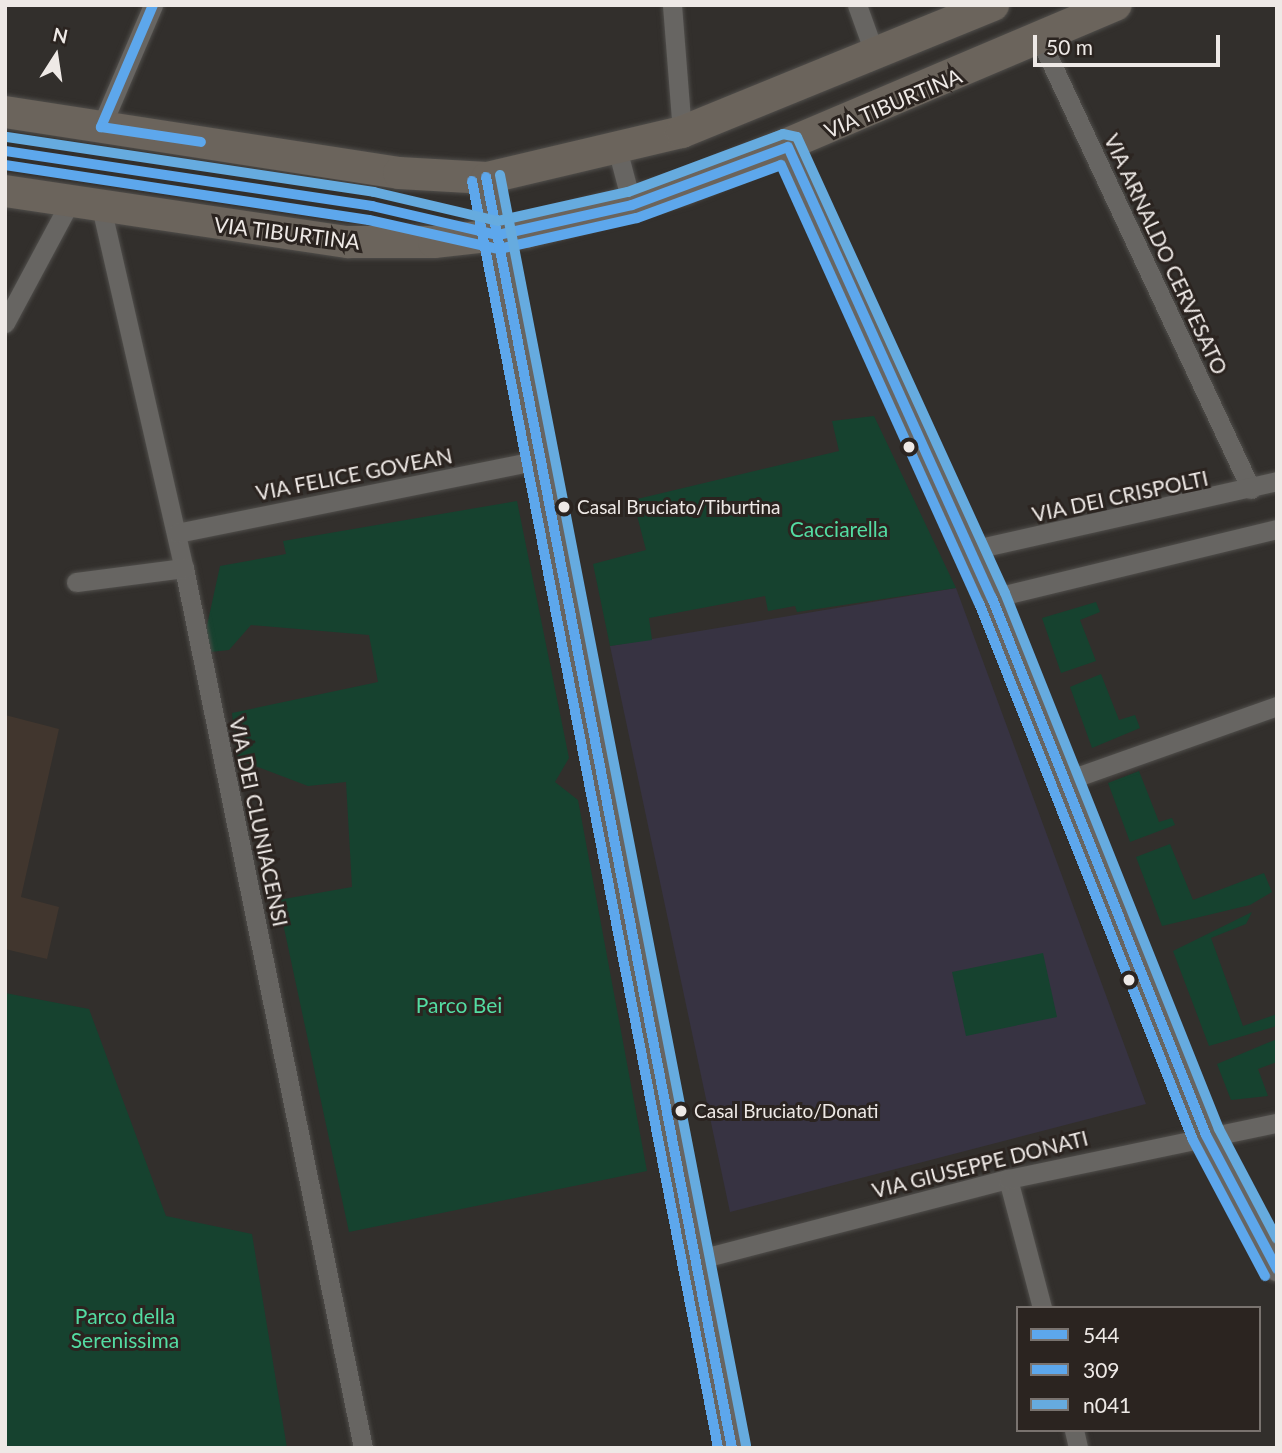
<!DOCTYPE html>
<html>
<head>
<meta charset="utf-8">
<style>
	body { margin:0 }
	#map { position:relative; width:1282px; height:1453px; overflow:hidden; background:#322f2c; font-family:Lato,sans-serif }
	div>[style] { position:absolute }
	.built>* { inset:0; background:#41362e }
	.education>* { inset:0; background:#373342 }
	.green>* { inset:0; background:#16422f }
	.roads { filter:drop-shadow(0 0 2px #504e4b) drop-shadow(0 0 2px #504e4b) }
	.minor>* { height:19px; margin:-9.5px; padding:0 9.5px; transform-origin:9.5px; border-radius:9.5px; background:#676562 }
	.tertiary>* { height:24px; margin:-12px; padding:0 12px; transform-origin:12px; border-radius:12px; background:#676562 }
	.primary>* { height:32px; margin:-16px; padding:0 16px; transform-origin:16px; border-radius:16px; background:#6b645c }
	.bus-1>* { height:10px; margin:-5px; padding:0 5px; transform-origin:5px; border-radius:5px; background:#5da7ec }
	.bus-2>* { height:10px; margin:-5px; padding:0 5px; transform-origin:5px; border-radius:5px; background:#5da7ec }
	.bus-3>* { height:10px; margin:-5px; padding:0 5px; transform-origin:5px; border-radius:5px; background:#66abdf }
	.dots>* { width:19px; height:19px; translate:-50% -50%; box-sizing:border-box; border:4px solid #2b2420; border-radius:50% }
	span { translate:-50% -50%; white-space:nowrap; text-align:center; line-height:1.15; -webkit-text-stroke:6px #2b2420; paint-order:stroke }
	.bus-label { font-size:19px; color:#eee9e6 }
	.left { translate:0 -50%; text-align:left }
	.street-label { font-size:21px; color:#eee9e6 }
	.park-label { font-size:21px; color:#53dca2 }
	.frame { position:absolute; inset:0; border:7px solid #eee9e6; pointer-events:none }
	.legend { position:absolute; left:1016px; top:1306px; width:245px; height:126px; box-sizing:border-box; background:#2b2420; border:2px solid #79736f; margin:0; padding:9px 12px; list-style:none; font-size:21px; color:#eee9e6 }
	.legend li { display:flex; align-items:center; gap:14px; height:35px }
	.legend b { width:35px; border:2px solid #79736f }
	.north { position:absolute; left:21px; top:21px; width:70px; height:70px; -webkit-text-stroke:5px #2b2420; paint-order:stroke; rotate:12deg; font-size:19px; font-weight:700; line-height:28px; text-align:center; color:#eee9e6 }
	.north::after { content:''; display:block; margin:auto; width:24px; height:32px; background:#eee9e6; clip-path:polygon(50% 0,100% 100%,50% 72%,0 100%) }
	.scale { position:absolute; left:1033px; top:35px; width:187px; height:32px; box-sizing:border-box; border:4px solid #eee9e6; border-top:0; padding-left:9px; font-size:21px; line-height:24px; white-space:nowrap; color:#eee9e6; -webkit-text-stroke:5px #2b2420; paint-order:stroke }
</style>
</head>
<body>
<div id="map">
	<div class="built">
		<div style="clip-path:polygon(5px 715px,59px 729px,21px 897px,59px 907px,47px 959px,5px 949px)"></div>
	</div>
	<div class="education">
		<div style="clip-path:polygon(956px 588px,1146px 1104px,730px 1212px,610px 646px)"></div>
	</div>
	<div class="green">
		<div style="clip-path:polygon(874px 416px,956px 588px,797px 612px,795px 606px,768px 611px,765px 596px,649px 618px,652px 640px,610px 646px,593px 564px,646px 550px,633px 500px,839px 451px,832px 421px)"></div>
		<div style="clip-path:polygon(517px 501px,569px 758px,555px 782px,578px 800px,647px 1171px,349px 1232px,278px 900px,352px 887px,346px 782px,308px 786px,237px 759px,232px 713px,378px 682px,369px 635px,251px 625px,229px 650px,210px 652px,206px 630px,220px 566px,286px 554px,283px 541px)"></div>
		<div style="clip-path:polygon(1096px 602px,1100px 612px,1080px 620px,1096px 661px,1061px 673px,1042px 618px)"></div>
		<div style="clip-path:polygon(1101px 674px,1119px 720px,1135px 715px,1140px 728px,1092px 748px,1070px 687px)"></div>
		<div style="clip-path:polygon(1139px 771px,1159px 822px,1172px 818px,1175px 825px,1130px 842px,1108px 783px)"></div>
		<div style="clip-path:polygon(1170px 844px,1193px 900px,1264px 873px,1272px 892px,1250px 905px,1162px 926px,1136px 857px)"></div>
		<div style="clip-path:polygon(1252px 912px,1246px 924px,1211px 938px,1243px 1026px,1277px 1014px,1277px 1026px,1209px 1046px,1173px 951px)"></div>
		<div style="clip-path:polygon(1043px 953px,1057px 1017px,966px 1036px,952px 972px)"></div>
		<div style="clip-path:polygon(5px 993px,89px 1009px,166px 1216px,252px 1234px,287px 1448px,5px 1448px)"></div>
		<div style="clip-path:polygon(1277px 1039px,1277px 1062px,1258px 1069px,1268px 1096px,1231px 1100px,1217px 1064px)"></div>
	</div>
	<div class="roads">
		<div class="minor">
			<div style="left:672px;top:5px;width:127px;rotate:85.5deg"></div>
			<div style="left:857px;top:5px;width:53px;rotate:70.2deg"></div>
			<div style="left:1040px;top:39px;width:497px;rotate:64.9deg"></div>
			<div style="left:101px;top:127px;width:133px;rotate:-66.9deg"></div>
			<div style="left:618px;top:152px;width:55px;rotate:75.2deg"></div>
			<div style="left:101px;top:207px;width:370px;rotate:77.1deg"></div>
			<div style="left:184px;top:568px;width:898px;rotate:78.5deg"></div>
			<div style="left:5px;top:323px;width:137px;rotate:-61.8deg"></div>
			<div style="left:177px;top:533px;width:370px;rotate:-11.4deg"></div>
			<div style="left:971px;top:550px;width:314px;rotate:-12.7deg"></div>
			<div style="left:76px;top:582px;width:109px;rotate:-7.4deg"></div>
			<div style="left:992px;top:598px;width:293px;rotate:-13.6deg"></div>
			<div style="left:1065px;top:781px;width:225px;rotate:-19.5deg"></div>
			<div style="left:1008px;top:1179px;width:133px;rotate:75.2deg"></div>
			<div style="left:696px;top:1260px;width:322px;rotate:-14.6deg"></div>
			<div style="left:1008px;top:1179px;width:275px;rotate:-11.8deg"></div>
			<div style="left:1074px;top:1430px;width:18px;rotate:77deg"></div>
		</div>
		<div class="tertiary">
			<div style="left:788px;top:147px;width:495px;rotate:65.7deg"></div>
			<div style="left:992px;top:598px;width:578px;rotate:68.27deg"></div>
			<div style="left:1206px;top:1135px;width:152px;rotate:62.1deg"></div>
			<div style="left:487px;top:178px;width:1293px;rotate:79.08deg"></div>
		</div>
		<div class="primary">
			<div style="left:5px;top:112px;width:399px;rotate:8.8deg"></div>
			<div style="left:399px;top:173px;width:88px;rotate:3.3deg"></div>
			<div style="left:487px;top:178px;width:200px;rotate:-13.3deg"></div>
			<div style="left:682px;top:132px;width:336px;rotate:-22.2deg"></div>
			<div style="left:5px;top:191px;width:347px;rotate:8.5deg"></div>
			<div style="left:348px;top:242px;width:86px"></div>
			<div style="left:434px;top:242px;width:92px;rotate:-6.3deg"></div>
			<div style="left:525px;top:232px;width:165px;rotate:-15.5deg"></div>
			<div style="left:684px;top:188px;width:469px;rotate:-23deg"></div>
		</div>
	</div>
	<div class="bus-1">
		<div style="left:153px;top:5px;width:133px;rotate:113.1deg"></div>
		<div style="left:101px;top:127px;width:101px;rotate:8.5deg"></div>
		<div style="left:5px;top:151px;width:371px;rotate:8.5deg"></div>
		<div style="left:372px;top:206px;width:129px;rotate:13deg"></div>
		<div style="left:498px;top:235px;width:137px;rotate:-12.6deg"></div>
		<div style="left:632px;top:205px;width:166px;rotate:-20.4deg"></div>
		<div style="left:788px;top:147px;width:495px;rotate:65.7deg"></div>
		<div style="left:992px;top:598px;width:578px;rotate:68.27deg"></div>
		<div style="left:1206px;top:1135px;width:152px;rotate:62.1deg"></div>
		<div style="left:486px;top:177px;width:1295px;rotate:79.05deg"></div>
	</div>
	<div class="bus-2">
		<div style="left:5px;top:165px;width:368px;rotate:8.6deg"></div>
		<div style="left:369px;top:220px;width:133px;rotate:12.6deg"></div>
		<div style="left:499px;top:249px;width:141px;rotate:-12.7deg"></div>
		<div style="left:637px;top:218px;width:153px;rotate:-20.2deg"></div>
		<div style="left:781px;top:165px;width:481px;rotate:65.7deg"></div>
		<div style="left:979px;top:603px;width:578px;rotate:68.27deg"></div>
		<div style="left:1193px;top:1140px;width:154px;rotate:62.1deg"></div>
		<div style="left:472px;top:181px;width:1291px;rotate:79.01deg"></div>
	</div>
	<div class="bus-3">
		<div style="left:7px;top:137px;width:371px;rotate:8.5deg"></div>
		<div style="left:374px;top:192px;width:127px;rotate:13.2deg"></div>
		<div style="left:498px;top:221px;width:133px;rotate:-12.6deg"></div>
		<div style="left:628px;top:192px;width:165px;rotate:-20.5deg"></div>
		<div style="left:783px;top:134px;width:14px;rotate:12deg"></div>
		<div style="left:797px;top:137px;width:501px;rotate:65.48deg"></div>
		<div style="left:1005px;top:593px;width:577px;rotate:68.24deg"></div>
		<div style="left:1219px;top:1129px;width:124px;rotate:62.2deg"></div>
		<div style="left:500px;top:175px;width:1294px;rotate:79.04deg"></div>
	</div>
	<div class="dots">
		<div style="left:909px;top:447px;background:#eee9e6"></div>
		<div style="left:564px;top:507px;background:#eee9e6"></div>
		<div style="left:1129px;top:980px;background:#eee9e6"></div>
		<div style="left:681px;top:1111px;background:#eee9e6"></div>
	</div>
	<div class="bus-label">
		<span class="left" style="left:577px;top:507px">Casal Bruciato/Tiburtina</span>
		<span class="left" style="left:694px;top:1111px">Casal Bruciato/Donati</span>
	</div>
	<div class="street-label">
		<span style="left:893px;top:103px;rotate:-23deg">VIA TIBURTINA</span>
		<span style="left:287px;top:233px;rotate:7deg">VIA TIBURTINA</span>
		<span style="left:1166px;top:254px;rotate:65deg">VIA ARNALDO CERVESATO</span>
		<span style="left:354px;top:474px;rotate:-11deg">VIA FELICE GOVEAN</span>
		<span style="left:1120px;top:496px;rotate:-12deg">VIA DEI CRISPOLTI</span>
		<span style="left:259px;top:822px;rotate:78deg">VIA DEI CLUNIACENSI</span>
		<span style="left:980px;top:1164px;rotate:-14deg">VIA GIUSEPPE DONATI</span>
	</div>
	<div class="park-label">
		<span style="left:839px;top:529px">Cacciarella</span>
		<span style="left:459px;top:1005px">Parco Bei</span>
		<span style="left:125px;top:1328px">Parco della<br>Serenissima</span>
	</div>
	<div class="frame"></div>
	<ul class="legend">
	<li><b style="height:9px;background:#5da7ec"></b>544</li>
	<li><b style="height:9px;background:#5da7ec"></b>309</li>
	<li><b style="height:9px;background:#66abdf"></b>n041</li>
	</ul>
	<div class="north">N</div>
	<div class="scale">50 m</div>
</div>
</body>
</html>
